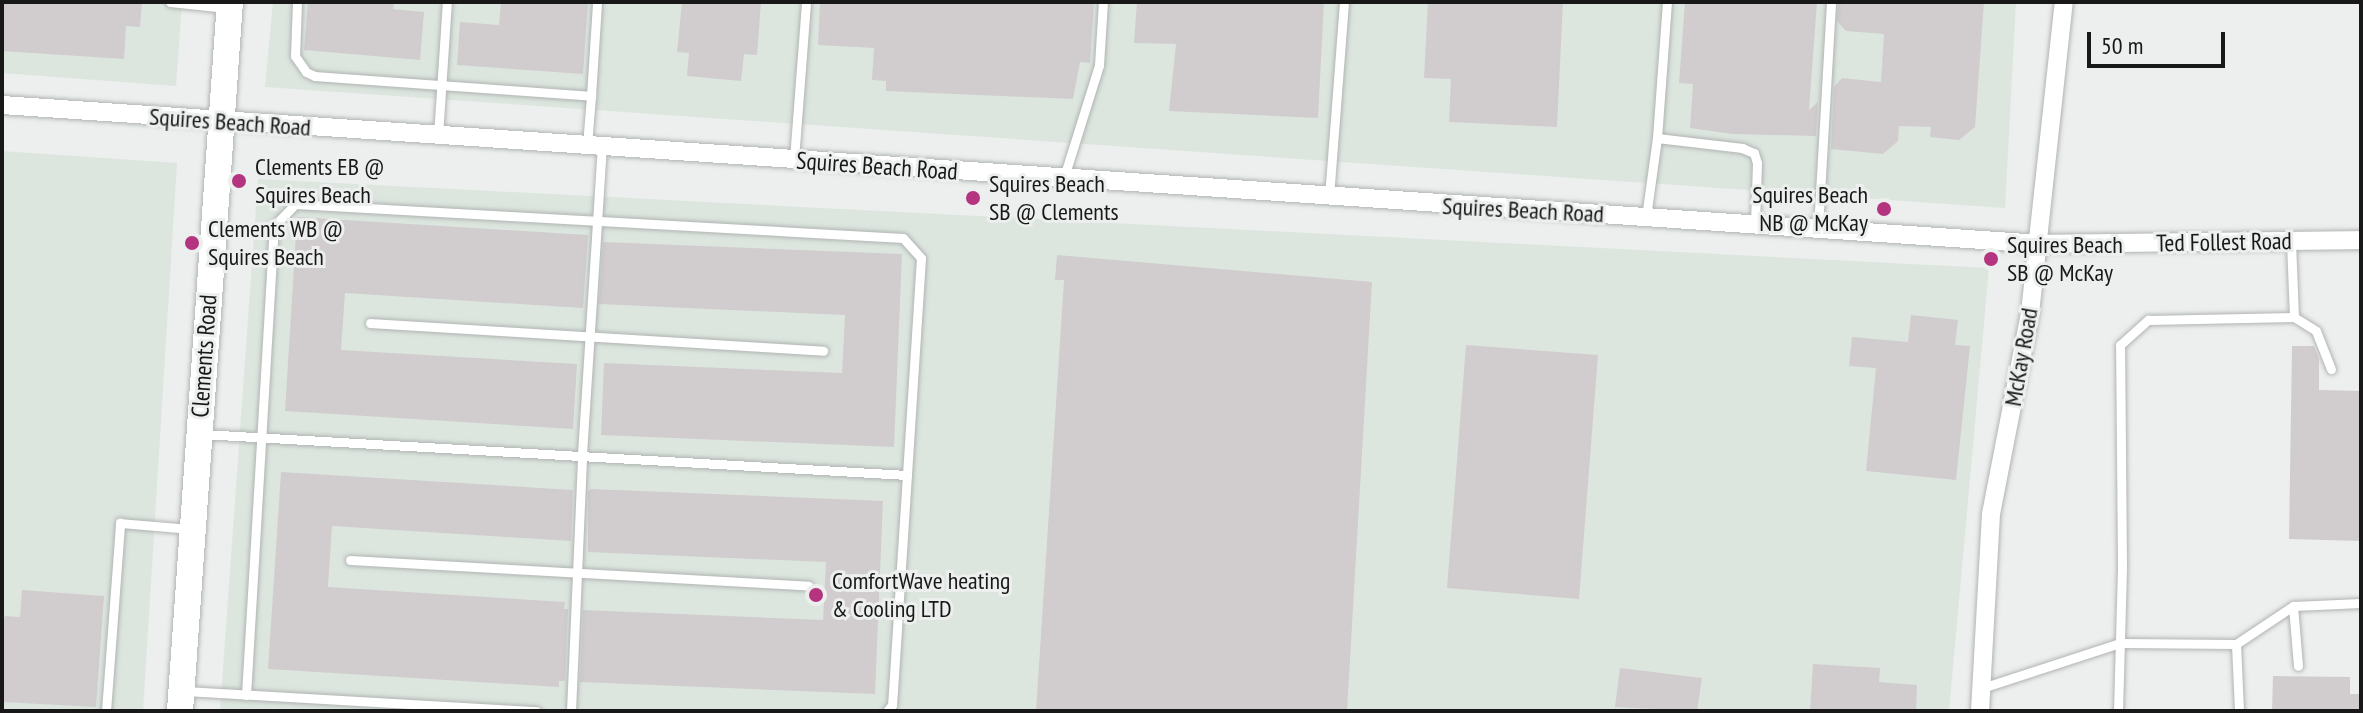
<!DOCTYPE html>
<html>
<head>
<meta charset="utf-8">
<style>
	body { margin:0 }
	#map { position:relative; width:2363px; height:713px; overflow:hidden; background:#ecefed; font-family:"PT Sans Narrow",sans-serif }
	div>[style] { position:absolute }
	.built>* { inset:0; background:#dce6df }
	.building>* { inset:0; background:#d1cdcf }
	.roads { filter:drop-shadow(0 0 2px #b1b4b2) drop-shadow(0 0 2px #b1b4b2) }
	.lane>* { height:9px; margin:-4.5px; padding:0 4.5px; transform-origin:4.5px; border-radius:4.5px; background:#fff }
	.street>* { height:18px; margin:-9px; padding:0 9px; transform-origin:9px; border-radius:9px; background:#fff }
	.secondary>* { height:26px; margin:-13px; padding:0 13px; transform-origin:13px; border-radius:13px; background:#fff }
	.dots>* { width:22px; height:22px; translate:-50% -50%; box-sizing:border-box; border:4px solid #ecefed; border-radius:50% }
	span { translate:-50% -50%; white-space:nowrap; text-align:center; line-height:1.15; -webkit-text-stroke:6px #ecefed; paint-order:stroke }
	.street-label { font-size:24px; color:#171817 }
	.poi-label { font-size:24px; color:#171817 }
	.left { translate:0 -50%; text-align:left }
	.right { translate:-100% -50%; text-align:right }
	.frame { position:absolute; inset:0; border:4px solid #171817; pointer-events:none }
	.scale { position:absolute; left:2087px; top:32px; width:138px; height:36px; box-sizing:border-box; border:4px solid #171817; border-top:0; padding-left:10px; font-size:24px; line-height:28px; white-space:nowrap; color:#171817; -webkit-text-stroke:6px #ecefed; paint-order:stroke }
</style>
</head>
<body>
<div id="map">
	<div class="built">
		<div style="clip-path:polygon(2px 2px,182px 2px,176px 86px,2px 73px)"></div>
		<div style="clip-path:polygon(273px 2px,2016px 2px,2005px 208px,265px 87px)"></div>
		<div style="clip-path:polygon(2px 151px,177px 163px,143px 711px,2px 711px)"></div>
		<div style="clip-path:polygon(258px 179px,1989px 268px,1949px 711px,220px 711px)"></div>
	</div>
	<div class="building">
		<div style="clip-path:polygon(2px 2px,142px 2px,140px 27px,126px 26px,124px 59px,2px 51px)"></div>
		<div style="clip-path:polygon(308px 2px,394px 2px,393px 9px,424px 12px,420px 60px,304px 50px)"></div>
		<div style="clip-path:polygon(501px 2px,588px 2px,583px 74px,457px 65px,460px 22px,499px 25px)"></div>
		<div style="clip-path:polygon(682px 2px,761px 2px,757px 55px,744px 54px,741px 81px,687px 76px,689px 53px,677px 52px)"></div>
		<div style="clip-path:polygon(820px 2px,1094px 2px,1090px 63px,1080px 62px,1073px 99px,886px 91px,886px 81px,872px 80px,874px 48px,818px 45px)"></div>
		<div style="clip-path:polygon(1137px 2px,1324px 2px,1318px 118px,1169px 111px,1176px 44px,1134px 43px)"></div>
		<div style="clip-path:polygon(1428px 2px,1563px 2px,1557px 127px,1449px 122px,1451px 79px,1424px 78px)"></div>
		<div style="clip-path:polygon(1685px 2px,1817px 2px,1809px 110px,1818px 102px,1816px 136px,1732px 134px,1690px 128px,1693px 84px,1679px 83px)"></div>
		<div style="clip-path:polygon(1838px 2px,1984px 2px,1975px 127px,1959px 140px,1930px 137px,1931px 127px,1899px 126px,1898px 141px,1883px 154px,1831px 149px,1834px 87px,1842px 78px,1881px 82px,1884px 34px,1846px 31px,1837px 21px)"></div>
		<div style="clip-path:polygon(297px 217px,588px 235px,583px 308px,345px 293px,341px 350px,577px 364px,573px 429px,285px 411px)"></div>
		<div style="clip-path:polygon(603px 242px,902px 254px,894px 447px,601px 435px,604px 363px,842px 373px,845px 315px,599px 304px)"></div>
		<div style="clip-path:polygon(1057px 255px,1372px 282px,1347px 711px,1036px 711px,1064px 280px,1055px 280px)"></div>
		<div style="clip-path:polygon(1911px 315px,1958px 320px,1955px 345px,1970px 346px,1956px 480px,1866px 471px,1876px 368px,1849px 366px,1852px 337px,1908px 342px)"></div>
		<div style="clip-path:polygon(1466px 345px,1598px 355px,1579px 599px,1447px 588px)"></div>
		<div style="clip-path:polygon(2292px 346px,2314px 346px,2319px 359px,2319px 390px,2361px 391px,2361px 541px,2289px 539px)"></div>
		<div style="clip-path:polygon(281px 472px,573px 490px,571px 541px,332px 526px,328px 587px,565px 602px,564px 609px,568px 609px,565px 681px,559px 681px,559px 687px,268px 669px)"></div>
		<div style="clip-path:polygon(591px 489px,883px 501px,875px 694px,580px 682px,583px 610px,823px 620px,826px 562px,588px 552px,588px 491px)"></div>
		<div style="clip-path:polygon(22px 590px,104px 596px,96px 707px,2px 702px,2px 625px,5px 616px,20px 617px)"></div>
		<div style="clip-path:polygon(1813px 664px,1880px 668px,1879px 682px,1917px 685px,1916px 711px,1810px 711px)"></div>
		<div style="clip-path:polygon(1620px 668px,1702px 678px,1697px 711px,1615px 707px)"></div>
		<div style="clip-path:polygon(2273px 676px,2350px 677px,2350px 694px,2361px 694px,2361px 711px,2272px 711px)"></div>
	</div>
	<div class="roads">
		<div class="lane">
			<div style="left:170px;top:2px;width:57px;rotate:6deg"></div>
			<div style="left:297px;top:2px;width:54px;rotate:92.1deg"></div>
			<div style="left:295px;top:56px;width:19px;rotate:55deg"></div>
			<div style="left:306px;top:72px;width:10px;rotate:24deg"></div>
			<div style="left:315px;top:76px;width:277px;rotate:4.1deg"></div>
			<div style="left:591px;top:96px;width:94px;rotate:-86.3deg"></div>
			<div style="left:438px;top:136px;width:134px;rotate:-86.2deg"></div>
			<div style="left:1657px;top:138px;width:86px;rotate:6.7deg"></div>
			<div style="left:1742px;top:148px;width:13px;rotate:23deg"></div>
			<div style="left:1754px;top:153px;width:10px;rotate:73deg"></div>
			<div style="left:1757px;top:163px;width:61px;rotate:91.9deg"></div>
			<div style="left:587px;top:145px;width:49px;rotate:-85.3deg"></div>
			<div style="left:794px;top:159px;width:157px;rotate:-85.6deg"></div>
			<div style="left:1064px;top:177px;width:117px;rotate:-72.6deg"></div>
			<div style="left:1099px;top:65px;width:63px;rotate:-86.4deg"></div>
			<div style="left:1329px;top:197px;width:196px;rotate:-85.6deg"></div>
			<div style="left:1646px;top:217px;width:80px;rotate:-82.1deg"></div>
			<div style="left:1657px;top:138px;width:136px;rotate:-85.8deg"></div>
			<div style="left:1818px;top:228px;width:226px;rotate:-86.7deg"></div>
			<div style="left:2294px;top:317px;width:26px;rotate:32deg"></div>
			<div style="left:2316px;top:331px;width:41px;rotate:68.5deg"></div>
			<div style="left:370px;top:323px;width:454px;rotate:3.5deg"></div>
			<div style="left:202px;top:434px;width:706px;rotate:3.33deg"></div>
			<div style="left:350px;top:560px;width:459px;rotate:3.2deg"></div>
			<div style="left:2293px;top:606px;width:60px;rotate:85.2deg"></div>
			<div style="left:2236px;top:644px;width:69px;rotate:-33.7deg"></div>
			<div style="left:2293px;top:606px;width:68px;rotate:-2.5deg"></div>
			<div style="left:1982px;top:688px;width:145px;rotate:-18.1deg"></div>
			<div style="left:2120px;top:643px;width:116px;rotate:0.5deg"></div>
			<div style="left:2236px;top:644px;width:67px;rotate:87.4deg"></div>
			<div style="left:185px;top:691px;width:352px;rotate:3.3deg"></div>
			<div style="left:246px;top:695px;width:470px;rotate:-86.6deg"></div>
			<div style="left:274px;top:226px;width:30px;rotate:-46deg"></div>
			<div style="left:295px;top:204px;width:609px;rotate:3.2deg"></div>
			<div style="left:903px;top:238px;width:27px;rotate:48deg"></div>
			<div style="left:921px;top:258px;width:448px;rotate:93.7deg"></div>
			<div style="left:892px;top:705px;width:8px;rotate:130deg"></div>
			<div style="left:106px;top:711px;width:189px;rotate:-85.7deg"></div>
			<div style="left:120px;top:523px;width:72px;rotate:4.8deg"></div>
			<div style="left:571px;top:711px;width:257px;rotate:-87.5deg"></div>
			<div style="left:582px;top:454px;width:307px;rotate:-86.3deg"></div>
			<div style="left:2118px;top:711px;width:146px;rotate:-88.4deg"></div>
			<div style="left:2122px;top:565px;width:220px;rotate:-90.5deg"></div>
			<div style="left:2120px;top:345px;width:38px;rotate:-42deg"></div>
			<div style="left:2148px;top:320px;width:146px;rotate:-1.2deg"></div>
			<div style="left:2294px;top:317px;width:76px;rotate:-92.3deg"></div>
		</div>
		<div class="street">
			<div style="left:2px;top:105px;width:2042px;rotate:3.9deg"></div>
			<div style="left:2039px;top:244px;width:322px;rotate:-0.7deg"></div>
			<div style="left:1980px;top:711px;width:197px;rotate:-86.8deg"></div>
			<div style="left:1991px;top:514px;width:205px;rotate:-79deg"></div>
			<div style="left:2030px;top:313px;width:313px;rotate:-83.8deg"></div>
		</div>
		<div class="secondary">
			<div style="left:180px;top:711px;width:711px;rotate:-85.97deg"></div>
		</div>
	</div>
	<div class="dots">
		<div style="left:239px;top:181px;background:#b4347f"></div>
		<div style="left:973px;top:198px;background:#b4347f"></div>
		<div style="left:1884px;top:209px;background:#b4347f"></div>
		<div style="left:192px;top:243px;background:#b4347f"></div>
		<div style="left:1991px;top:259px;background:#b4347f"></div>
		<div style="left:816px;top:595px;background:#b4347f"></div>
	</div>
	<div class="street-label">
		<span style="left:230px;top:122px;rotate:4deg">Squires Beach Road</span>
		<span style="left:877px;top:166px;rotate:4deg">Squires Beach Road</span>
		<span style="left:1523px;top:210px;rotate:3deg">Squires Beach Road</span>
		<span style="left:2224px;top:242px;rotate:-1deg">Ted Follest Road</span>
		<span style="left:204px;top:356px;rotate:-86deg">Clements Road</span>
		<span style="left:2021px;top:357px;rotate:-80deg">McKay Road</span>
	</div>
	<div class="poi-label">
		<span class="left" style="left:255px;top:181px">Clements EB @<br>Squires Beach</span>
		<span class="left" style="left:989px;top:198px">Squires Beach<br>SB @ Clements</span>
		<span class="right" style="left:1868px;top:209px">Squires Beach<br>NB @ McKay</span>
		<span class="left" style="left:208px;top:243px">Clements WB @<br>Squires Beach</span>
		<span class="left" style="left:2007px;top:259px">Squires Beach<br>SB @ McKay</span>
		<span class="left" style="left:832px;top:595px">ComfortWave heating<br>&amp; Cooling LTD</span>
	</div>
	<div class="frame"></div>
	<div class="scale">50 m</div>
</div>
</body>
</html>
